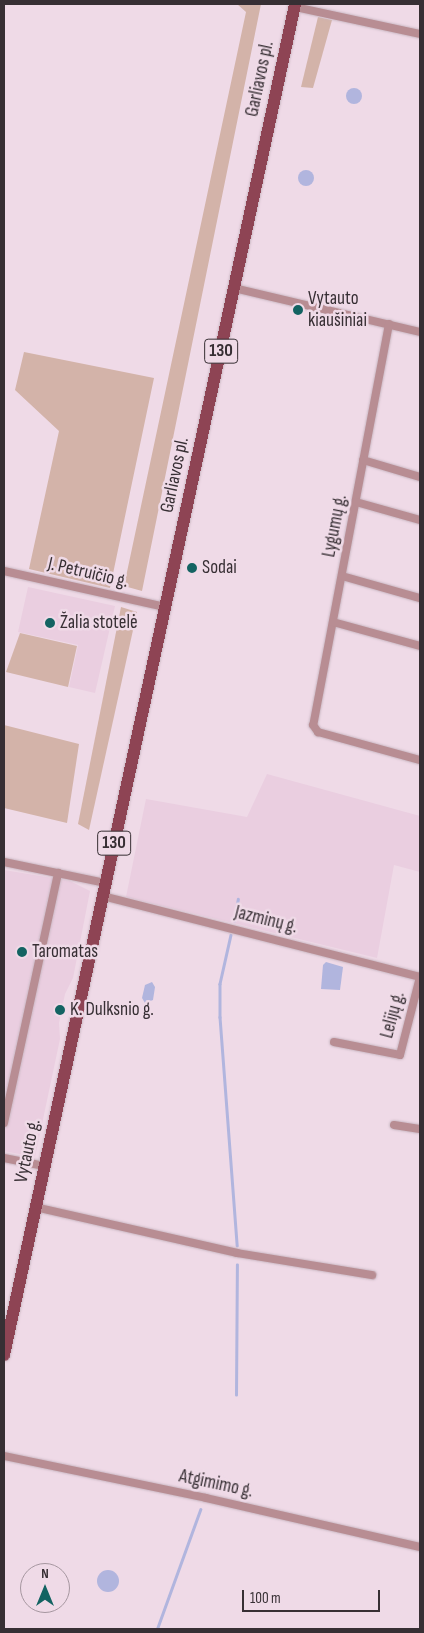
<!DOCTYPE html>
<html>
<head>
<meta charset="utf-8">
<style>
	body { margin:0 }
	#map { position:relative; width:424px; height:1633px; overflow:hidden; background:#efdae7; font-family:"Sofia Sans Condensed",sans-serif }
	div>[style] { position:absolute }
	.built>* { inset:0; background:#eacee0 }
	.green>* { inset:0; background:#d3b3a9 }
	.water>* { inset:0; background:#b1b5de }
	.round { border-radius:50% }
	.stream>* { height:2.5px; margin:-1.25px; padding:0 1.25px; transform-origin:1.25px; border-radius:1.25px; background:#b1b5de }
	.roads { filter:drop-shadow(0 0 1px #cab8c3) drop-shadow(0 0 1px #cab8c3) }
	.minor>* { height:8px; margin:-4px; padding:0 4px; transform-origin:4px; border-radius:4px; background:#b88d93 }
	.primary>* { height:12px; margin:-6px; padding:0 6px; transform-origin:6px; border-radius:6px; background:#8e4454 }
	.dots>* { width:14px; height:14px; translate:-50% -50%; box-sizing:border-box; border:2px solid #efdae7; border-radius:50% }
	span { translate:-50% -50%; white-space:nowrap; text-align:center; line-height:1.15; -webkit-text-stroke:5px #efdae7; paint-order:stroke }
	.shield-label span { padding:1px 4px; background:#efdae7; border:1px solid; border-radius:4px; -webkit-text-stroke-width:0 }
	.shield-label { font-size:18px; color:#372f34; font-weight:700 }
	.street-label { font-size:19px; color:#372f34 }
	.poi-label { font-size:19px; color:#372f34 }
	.left { translate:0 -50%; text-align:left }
	.frame { position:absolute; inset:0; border:5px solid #372f34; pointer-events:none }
	.north { position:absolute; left:20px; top:1563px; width:50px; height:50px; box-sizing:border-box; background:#efdae7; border:1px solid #a5969f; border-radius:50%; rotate:0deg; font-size:14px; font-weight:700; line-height:20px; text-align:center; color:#372f34 }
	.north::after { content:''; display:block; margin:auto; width:18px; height:22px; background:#136362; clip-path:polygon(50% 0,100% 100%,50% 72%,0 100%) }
	.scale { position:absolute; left:242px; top:1590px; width:138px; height:22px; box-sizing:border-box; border:2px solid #372f34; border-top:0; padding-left:6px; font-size:15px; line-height:18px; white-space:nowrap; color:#372f34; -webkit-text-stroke:4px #efdae7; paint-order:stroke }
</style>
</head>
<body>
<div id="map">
	<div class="built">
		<div style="clip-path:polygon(28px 587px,115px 606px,95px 693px,69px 687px,78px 645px,18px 632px)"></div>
		<div style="clip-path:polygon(267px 774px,420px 816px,420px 872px,394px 865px,377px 958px,126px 897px,146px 799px,247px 817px)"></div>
		<div style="clip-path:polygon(4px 870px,70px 881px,90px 891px,73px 978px,65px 994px,59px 1023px,60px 1039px,35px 1157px,4px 1151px)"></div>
	</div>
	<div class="green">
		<div style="clip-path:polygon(237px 4px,261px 4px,142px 591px,124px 586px,246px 12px)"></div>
		<div style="clip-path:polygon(318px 17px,332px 20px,313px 88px,301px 87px)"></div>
		<div style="clip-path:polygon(24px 352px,154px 378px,110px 588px,29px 569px,59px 431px,15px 390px)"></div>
		<div style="clip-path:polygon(121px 607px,137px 612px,89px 830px,78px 824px)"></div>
		<div style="clip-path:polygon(20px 633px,77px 646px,68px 687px,6px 672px)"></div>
		<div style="clip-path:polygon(4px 725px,79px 744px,67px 823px,4px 808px)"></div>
	</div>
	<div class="water">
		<div class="round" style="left:346px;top:88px;width:16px;height:16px"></div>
		<div class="round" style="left:298px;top:170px;width:16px;height:16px"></div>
		<div style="clip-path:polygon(326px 962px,343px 967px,340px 990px,321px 989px,323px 965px)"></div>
		<div style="clip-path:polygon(152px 982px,155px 987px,153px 1000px,145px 1003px,142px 998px,145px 985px)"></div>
		<div class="round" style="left:97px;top:1570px;width:22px;height:22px"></div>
	</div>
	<div class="stream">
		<div style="left:234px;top:921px;width:22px;rotate:-80deg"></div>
		<div style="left:231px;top:935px;width:50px;rotate:102.7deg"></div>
		<div style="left:220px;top:984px;width:33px;rotate:90deg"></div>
		<div style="left:220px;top:1017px;width:229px;rotate:85.7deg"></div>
		<div style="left:236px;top:1395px;width:130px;rotate:-89.6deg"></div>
		<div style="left:157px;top:1629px;width:127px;rotate:-70.1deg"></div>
	</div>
	<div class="roads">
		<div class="minor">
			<div style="left:295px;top:7px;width:128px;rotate:12.2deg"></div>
			<div style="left:234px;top:288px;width:191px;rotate:13.3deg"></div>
			<div style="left:389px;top:324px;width:408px;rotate:100.7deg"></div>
			<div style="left:313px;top:725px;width:9px;rotate:54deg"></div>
			<div style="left:318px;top:732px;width:106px;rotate:15.4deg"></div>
			<div style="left:363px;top:460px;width:59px;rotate:16.6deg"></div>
			<div style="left:356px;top:502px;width:66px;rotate:15.7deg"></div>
			<div style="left:4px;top:571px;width:165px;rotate:12.6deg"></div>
			<div style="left:342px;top:576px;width:81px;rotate:15.8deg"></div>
			<div style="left:333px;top:622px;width:90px;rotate:15.4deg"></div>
			<div style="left:4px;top:862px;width:103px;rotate:11.7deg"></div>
			<div style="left:103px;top:896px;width:327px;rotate:14.3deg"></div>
			<div style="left:334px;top:1042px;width:67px;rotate:11.1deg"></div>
			<div style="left:400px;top:1055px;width:81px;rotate:-75.6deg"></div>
			<div style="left:4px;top:1123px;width:256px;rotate:-77.8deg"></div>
			<div style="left:394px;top:1125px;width:26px;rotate:9deg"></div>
			<div style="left:4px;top:1158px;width:41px;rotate:11.3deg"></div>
			<div style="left:35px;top:1207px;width:207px;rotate:12.8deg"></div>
			<div style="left:237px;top:1253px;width:137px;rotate:9.3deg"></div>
			<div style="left:4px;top:1456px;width:206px;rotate:11.7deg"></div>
			<div style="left:206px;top:1498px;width:220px;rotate:12.9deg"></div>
		</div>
		<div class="primary">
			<div style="left:4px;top:1355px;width:1382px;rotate:-77.84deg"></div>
		</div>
	</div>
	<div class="dots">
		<div style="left:298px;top:310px;background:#136362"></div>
		<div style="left:192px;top:568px;background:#136362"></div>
		<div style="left:50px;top:623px;background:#136362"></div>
		<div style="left:22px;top:952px;background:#136362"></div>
		<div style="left:60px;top:1010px;background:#136362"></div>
	</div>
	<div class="shield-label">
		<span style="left:221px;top:351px">130</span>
		<span style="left:114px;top:843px">130</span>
	</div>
	<div class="street-label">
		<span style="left:260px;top:79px;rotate:-78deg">Garliavos pl.</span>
		<span style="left:175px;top:475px;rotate:-78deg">Garliavos pl.</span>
		<span style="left:335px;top:526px;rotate:-79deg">Lygumų g.</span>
		<span style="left:88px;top:573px;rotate:13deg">J. Petruičio g.</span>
		<span style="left:266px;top:920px;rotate:14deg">Jazminų g.</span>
		<span style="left:393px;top:1015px;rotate:-75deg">Lelijų g.</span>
		<span style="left:28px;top:1151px;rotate:-78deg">Vytauto g.</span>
		<span style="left:216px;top:1484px;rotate:12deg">Atgimimo g.</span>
	</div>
	<div class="poi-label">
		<span class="left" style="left:308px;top:310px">Vytauto<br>kiaušiniai</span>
		<span class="left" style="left:202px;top:568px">Sodai</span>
		<span class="left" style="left:60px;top:623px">Žalia stotelė</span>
		<span class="left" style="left:32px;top:952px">Taromatas</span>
		<span class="left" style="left:70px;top:1010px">K. Dulksnio g.</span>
	</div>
	<div class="frame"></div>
	<div class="north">N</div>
	<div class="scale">100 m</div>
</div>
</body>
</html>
